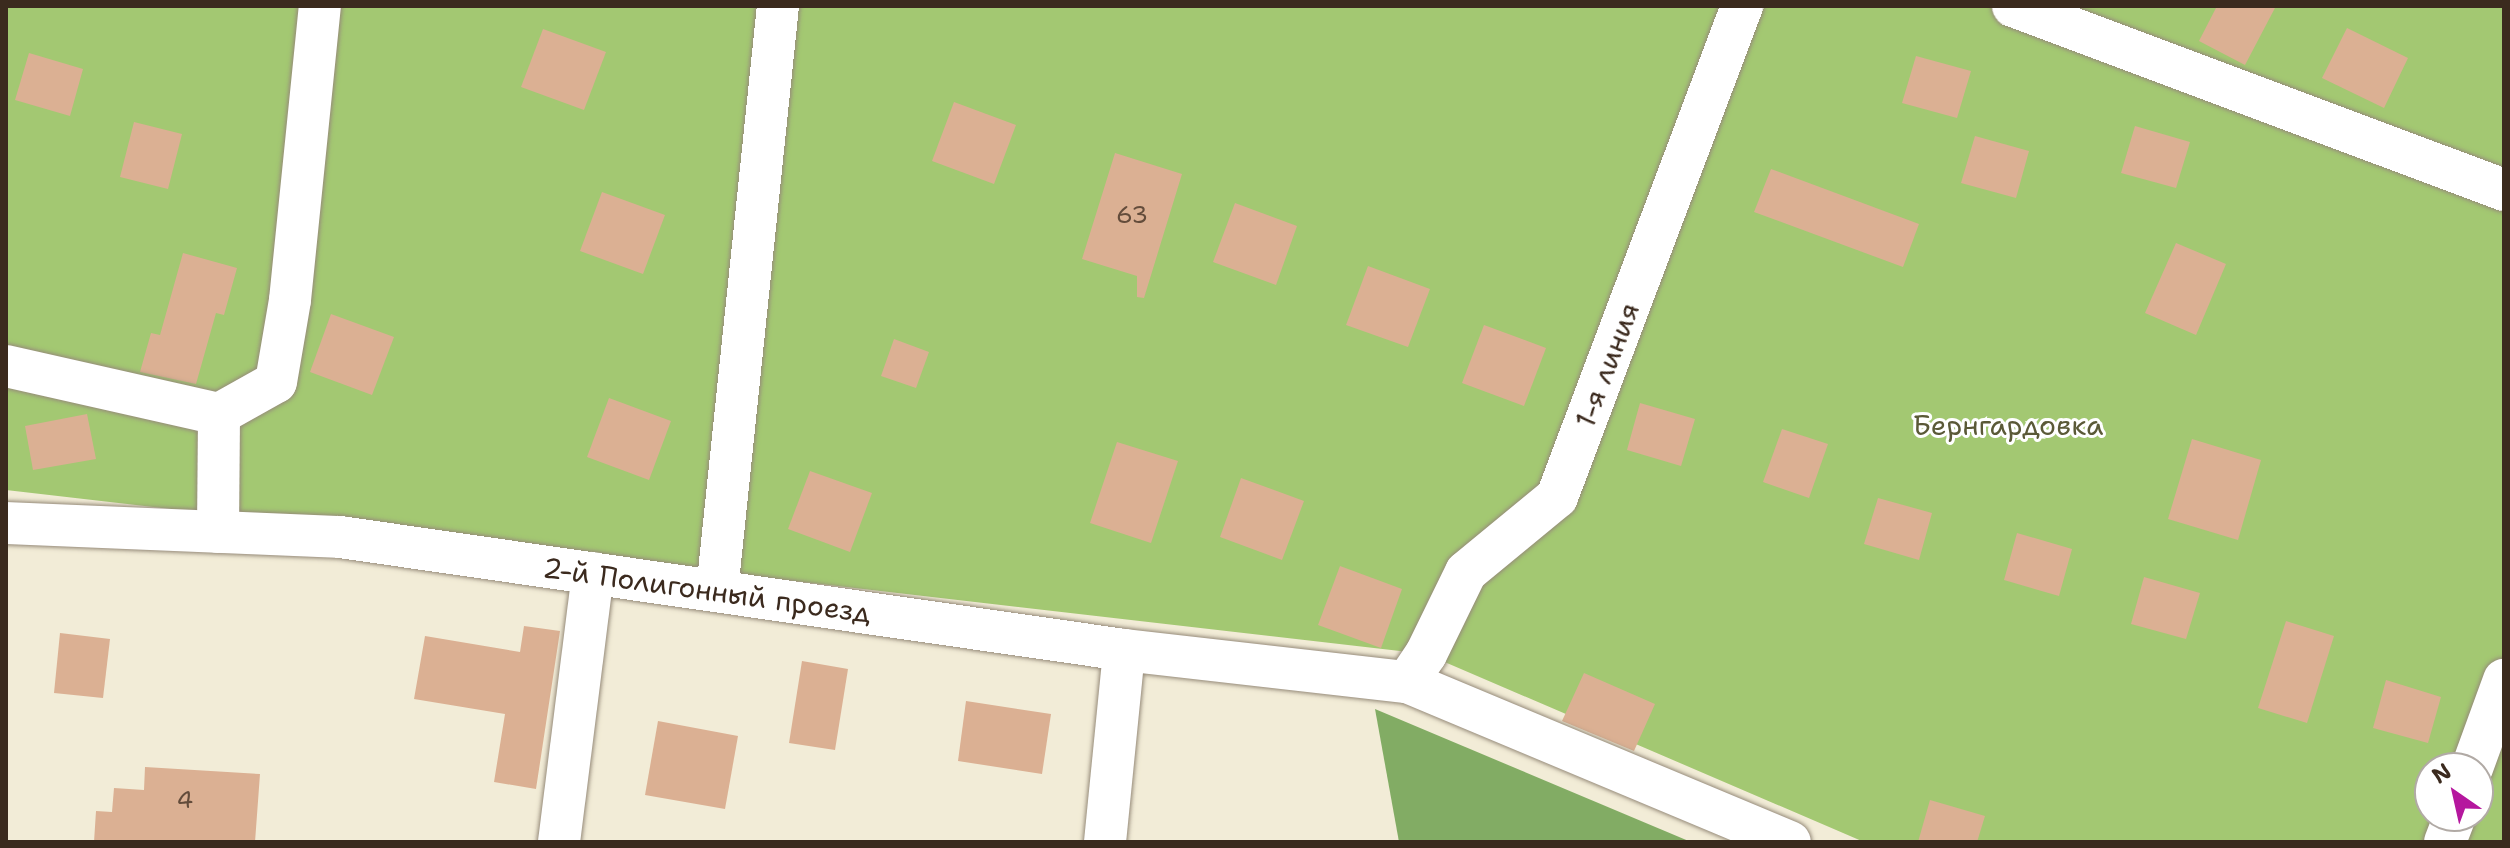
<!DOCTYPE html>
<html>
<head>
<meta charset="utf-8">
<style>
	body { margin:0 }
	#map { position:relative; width:2510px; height:848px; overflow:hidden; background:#f2ecd7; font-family:"Shantell Sans",sans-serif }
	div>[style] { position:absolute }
	.green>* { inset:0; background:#a3c872 }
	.forest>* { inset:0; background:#82ac64 }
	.building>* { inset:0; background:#dbb093 }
	.roads { filter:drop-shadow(0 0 2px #968b7a) drop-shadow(0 0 2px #968b7a) }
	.minor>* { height:42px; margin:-21px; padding:0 21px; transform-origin:21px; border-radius:21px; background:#fff }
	span { translate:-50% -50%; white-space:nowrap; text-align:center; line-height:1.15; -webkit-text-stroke:6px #fff; paint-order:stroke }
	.number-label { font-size:24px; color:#634c3b }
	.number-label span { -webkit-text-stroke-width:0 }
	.street-label { font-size:28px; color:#3b2a1e }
	.park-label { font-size:28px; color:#5a5937 }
	.frame { position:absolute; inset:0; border:8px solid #3b2a1e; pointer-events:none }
	.north { position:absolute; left:2414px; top:752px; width:80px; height:80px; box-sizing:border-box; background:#fff; border:2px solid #b1aaa5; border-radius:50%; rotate:326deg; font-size:22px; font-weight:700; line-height:32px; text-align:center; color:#3b2a1e }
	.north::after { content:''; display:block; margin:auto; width:28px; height:36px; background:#b5179e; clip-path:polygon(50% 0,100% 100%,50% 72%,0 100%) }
</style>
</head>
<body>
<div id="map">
	<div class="green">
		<div style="clip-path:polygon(evenodd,6px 6px,2504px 6px,2504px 842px,1864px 842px,1426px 654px,6px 490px,6px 6px,2430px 768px,2478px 768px,2478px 816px,2430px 816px,2430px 768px)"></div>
	</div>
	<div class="forest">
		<div style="clip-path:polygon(1375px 709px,1691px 842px,1399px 842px)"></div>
	</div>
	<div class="building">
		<div style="clip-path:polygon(2217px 6px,2276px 6px,2245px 65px,2199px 41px)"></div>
		<div style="clip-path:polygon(2347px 28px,2408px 58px,2384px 108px,2322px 78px)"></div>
		<div style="clip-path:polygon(543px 29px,606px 52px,584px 110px,521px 87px)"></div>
		<div style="clip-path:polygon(29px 53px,83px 69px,70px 116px,15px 100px)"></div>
		<div style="clip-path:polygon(1916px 56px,1971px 71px,1957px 118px,1902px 103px)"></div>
		<div style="clip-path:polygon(954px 102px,1016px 125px,994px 184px,932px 161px)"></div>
		<div style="clip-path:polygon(134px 122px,182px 134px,168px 189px,120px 177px)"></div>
		<div style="clip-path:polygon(2135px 126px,2190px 142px,2176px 188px,2121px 173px)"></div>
		<div style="clip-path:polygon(1975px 136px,2029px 151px,2016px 198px,1961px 183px)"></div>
		<div style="clip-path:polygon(1115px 153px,1182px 174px,1144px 298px,1137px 297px,1137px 276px,1082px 259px)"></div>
		<div style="clip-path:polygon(1771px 169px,1919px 224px,1903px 267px,1754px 212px)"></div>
		<div style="clip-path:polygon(602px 192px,665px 215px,643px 274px,580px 251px)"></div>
		<div style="clip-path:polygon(1235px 203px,1297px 226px,1276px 285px,1213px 262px)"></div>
		<div style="clip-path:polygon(2176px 243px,2226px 264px,2196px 335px,2145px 313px)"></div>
		<div style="clip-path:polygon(183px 253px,237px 268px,224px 315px,216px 313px,196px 384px,140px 372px,151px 333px,160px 335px)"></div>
		<div style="clip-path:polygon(1368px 266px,1430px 289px,1408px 347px,1346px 325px)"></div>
		<div style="clip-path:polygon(331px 314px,394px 337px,372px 395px,310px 372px)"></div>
		<div style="clip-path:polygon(1484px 325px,1546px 348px,1524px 406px,1462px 383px)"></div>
		<div style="clip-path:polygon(894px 339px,929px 352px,916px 388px,881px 376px)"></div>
		<div style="clip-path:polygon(609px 398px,671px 421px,649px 480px,587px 457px)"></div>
		<div style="clip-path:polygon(1640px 403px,1695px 419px,1681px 466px,1627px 450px)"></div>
		<div style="clip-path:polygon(87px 414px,96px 459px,33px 470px,25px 426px)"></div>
		<div style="clip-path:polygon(1782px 429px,1828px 444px,1809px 498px,1763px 482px)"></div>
		<div style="clip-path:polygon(2192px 439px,2261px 460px,2238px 540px,2168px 519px)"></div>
		<div style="clip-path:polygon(1117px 442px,1178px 461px,1151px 543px,1090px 523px)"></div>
		<div style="clip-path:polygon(810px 471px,872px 493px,850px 552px,788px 529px)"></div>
		<div style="clip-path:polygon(1241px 478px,1304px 501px,1282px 560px,1220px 537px)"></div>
		<div style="clip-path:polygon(1878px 498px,1932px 513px,1919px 560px,1864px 544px)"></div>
		<div style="clip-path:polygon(2017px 533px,2072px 549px,2059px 596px,2004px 580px)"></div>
		<div style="clip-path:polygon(1340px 566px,1402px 589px,1381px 648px,1318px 625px)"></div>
		<div style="clip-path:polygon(2144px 577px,2200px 593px,2186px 639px,2131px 624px)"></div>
		<div style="clip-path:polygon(2286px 621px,2334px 636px,2307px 723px,2258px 708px)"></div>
		<div style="clip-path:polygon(524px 626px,560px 631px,536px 789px,494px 782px,505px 714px,414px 699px,425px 636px,520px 652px)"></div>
		<div style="clip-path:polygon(60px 633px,110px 639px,103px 698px,54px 693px)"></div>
		<div style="clip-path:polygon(802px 661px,848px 669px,835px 750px,789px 743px)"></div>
		<div style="clip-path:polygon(1584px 673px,1655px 704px,1634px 751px,1562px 721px)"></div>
		<div style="clip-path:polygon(2386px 680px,2441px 697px,2428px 743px,2373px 728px)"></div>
		<div style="clip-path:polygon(966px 701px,1051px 714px,1042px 774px,958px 761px)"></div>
		<div style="clip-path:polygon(658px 721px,738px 736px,725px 809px,645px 795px)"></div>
		<div style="clip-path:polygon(145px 767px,260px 774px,255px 842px,94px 842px,96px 811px,112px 812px,114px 788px,144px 790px)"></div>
		<div style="clip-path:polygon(1930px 800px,1985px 816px,1977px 842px,1918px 842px)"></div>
	</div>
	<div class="roads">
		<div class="minor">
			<div style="left:2013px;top:6px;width:524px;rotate:20.54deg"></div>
			<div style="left:6px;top:366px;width:218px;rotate:12.7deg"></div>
			<div style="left:219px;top:414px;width:65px;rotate:-29.3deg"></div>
			<div style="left:276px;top:382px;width:83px;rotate:-80.3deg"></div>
			<div style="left:290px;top:300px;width:296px;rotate:-84.2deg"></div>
			<div style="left:6px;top:523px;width:334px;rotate:2.4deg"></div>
			<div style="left:340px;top:537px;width:792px;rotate:8.2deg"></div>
			<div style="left:1124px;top:650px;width:285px;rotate:6.5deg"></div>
			<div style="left:1407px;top:682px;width:415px;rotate:22.7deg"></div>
			<div style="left:218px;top:532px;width:118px;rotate:-89.5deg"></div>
			<div style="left:717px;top:591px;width:588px;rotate:-84.05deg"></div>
			<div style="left:1407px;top:682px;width:34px;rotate:-56deg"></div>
			<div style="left:1426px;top:654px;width:91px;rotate:-64deg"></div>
			<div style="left:1466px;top:572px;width:118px;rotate:-39.5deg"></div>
			<div style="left:1557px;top:497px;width:525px;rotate:-69.35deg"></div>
			<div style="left:2472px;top:768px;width:94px;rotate:-70deg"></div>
			<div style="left:559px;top:842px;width:271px;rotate:-82.8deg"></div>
			<div style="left:1105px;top:842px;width:193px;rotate:-84.3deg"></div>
			<div style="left:2445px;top:842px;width:28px;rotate:-69deg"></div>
		</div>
	</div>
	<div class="number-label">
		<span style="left:1132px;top:216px">63</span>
		<span style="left:185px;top:801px">4</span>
	</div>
	<div class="street-label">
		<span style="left:1607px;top:365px;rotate:-69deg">1-я линия</span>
		<span style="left:707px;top:590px;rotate:8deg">2-й Полигонный проезд</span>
	</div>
	<div class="park-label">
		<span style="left:2008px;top:425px">Бернгардовка</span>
	</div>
	<div class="frame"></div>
	<div class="north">N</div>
</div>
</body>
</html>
